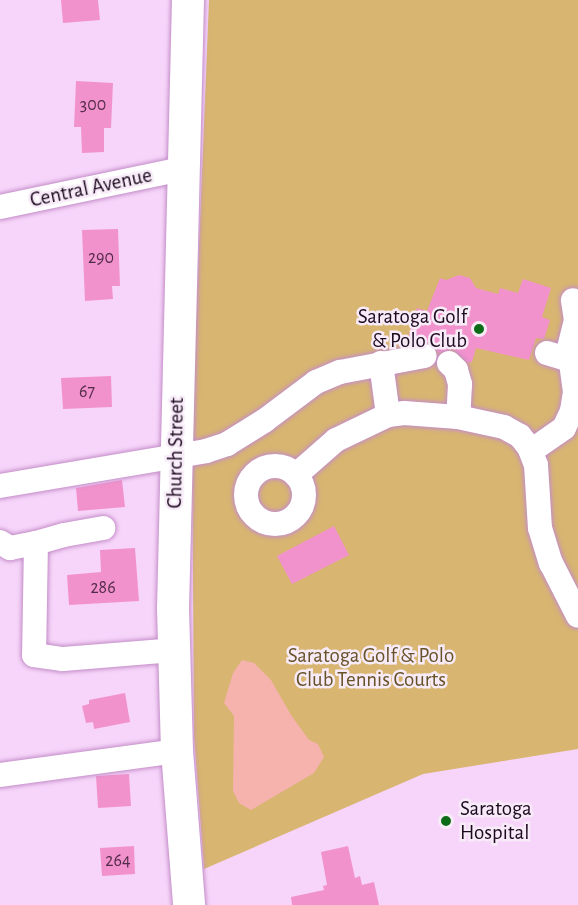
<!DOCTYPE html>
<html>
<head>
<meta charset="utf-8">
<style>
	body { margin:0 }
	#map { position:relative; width:578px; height:905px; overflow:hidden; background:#f7d5fa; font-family:"Alegreya Sans",sans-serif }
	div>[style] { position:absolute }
	.green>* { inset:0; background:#d8b571 }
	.water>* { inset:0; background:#f6b2ad }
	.building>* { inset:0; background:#f292cc }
	.roads { filter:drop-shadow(0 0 2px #c38dc8) drop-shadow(0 0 2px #c38dc8) }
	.minor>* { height:24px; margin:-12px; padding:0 12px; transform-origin:12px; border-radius:12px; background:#fff }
	.minor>.ring { margin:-12px; padding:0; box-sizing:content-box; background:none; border:24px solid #fff; border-radius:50% }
	.major>* { height:32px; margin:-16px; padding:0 16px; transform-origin:16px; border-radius:16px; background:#fff }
	.dots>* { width:16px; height:16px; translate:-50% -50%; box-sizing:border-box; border:3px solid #f7ebf8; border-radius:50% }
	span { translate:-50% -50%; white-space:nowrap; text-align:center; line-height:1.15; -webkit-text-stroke:5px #f7ebf8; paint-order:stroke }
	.number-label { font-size:18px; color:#522b4a }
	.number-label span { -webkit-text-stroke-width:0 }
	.street-label { font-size:21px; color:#1d091f }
	.poi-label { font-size:21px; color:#1d091f }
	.right { translate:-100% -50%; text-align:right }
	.left { translate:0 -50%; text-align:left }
	.park-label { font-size:21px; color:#685329 }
</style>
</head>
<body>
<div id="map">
	<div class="green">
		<div style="clip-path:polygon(209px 0,578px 0,578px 749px,423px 774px,204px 869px,194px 736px,192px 421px)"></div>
	</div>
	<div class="water">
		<div style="clip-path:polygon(242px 660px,254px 663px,271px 680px,291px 715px,309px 740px,318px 744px,324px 757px,314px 773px,251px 810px,239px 803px,233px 791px,234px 716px,224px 703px,233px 673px)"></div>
	</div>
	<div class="building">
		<div style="clip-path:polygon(61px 0,98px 0,100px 20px,63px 23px)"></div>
		<div style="clip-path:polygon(76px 81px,113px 83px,111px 128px,104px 128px,104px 152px,82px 153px,81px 127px,74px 127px)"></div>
		<div style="clip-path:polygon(118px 229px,120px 286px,112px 286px,113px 299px,85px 301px,82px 230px)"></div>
		<div style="clip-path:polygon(459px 275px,470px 278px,476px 288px,498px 294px,500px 288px,518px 293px,523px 279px,551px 288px,542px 317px,550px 320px,544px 339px,536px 338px,529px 360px,476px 348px,472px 362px,468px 363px,453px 349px,439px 353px,430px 343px,410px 344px,407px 341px,417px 308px,427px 311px,440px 278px,446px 280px)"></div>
		<div style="clip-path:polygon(111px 376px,112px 407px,63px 409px,61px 378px)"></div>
		<div style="clip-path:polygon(122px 480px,125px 507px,78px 511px,76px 488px)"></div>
		<div style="clip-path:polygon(334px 526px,349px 555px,292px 584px,277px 556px)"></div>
		<div style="clip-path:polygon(135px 548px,139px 601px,69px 605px,67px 575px,101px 572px,100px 550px)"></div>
		<div style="clip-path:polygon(125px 693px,130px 722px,94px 729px,93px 722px,86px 723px,82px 706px,89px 704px,89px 700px)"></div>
		<div style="clip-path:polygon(129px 774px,131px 806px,98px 808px,96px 776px)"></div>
		<div style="clip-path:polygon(134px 846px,135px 874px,102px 876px,100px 848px)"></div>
		<div style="clip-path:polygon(348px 846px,355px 878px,360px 876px,362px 885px,374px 882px,379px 905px,292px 905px,291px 897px,324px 890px,323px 886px,327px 885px,321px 852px)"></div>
	</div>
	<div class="roads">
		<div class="minor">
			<div style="left:0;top:207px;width:186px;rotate:-11.8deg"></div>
			<div style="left:547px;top:353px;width:24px;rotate:17deg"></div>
			<div style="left:381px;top:363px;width:52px;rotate:82.3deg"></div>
			<div style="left:449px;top:363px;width:10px;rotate:45deg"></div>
			<div style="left:456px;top:370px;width:15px;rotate:74deg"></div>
			<div style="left:460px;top:384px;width:33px;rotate:93deg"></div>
			<div style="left:531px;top:451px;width:40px;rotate:-34.9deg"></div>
			<div style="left:564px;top:428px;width:19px;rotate:-65deg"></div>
			<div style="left:572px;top:411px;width:19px;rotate:-81deg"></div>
			<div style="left:575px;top:392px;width:44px;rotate:-97.8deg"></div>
			<div style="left:569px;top:348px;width:29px;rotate:-76deg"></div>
			<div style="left:576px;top:320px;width:20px;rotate:-99deg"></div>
			<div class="ring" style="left:246px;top:466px;width:34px;height:34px"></div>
			<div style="left:296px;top:475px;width:53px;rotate:-41.2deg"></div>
			<div style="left:336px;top:440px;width:58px;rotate:-25.7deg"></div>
			<div style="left:388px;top:415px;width:16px;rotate:-7deg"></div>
			<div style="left:404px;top:413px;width:54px;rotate:4.2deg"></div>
			<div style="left:458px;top:417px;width:47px;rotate:12.3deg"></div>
			<div style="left:504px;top:427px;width:18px;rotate:29deg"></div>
			<div style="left:520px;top:436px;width:14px;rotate:51deg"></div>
			<div style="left:529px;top:447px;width:19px;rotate:69deg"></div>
			<div style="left:536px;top:465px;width:63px;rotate:86.4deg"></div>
			<div style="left:540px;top:528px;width:37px;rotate:73deg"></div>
			<div style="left:551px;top:563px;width:59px;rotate:63deg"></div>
			<div style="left:0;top:486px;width:209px;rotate:-9.6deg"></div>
			<div style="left:206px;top:451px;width:22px;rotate:-18deg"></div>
			<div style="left:227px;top:444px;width:44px;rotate:-31.9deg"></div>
			<div style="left:264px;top:421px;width:65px;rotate:-36.9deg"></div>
			<div style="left:316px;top:382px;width:26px;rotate:-23deg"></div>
			<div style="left:340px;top:372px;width:86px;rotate:-10.7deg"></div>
			<div style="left:0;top:542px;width:12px;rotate:31deg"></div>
			<div style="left:10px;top:548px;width:26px;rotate:-11deg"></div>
			<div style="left:36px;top:543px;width:112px;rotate:91deg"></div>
			<div style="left:34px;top:655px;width:29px;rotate:8deg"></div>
			<div style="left:63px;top:659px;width:111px;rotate:-4.6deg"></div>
			<div style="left:36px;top:543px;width:29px;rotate:-16deg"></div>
			<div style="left:64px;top:535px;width:40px;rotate:-10deg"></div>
			<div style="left:0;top:775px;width:179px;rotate:-7.7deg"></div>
		</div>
		<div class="major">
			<div style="left:188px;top:0;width:608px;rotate:91.41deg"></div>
			<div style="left:173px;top:608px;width:143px;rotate:88.4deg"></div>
			<div style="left:177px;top:751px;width:154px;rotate:85.5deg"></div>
		</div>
	</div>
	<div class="dots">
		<div style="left:479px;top:329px;background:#0c6b16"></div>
		<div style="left:446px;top:821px;background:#0c6b16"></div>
	</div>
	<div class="number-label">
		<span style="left:93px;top:105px">300</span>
		<span style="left:101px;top:258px">290</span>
		<span style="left:87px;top:392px">67</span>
		<span style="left:103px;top:588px">286</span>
		<span style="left:118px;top:861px">264</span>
	</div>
	<div class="street-label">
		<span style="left:91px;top:188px;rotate:-12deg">Central Avenue</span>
		<span style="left:176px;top:453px;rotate:-89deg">Church Street</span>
	</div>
	<div class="poi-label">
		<span class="right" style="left:467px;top:329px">Saratoga Golf<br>&amp; Polo Club</span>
		<span class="left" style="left:460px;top:821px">Saratoga<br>Hospital</span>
	</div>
	<div class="park-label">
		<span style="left:371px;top:668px">Saratoga Golf &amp; Polo<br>Club Tennis Courts</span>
	</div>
</div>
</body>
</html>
